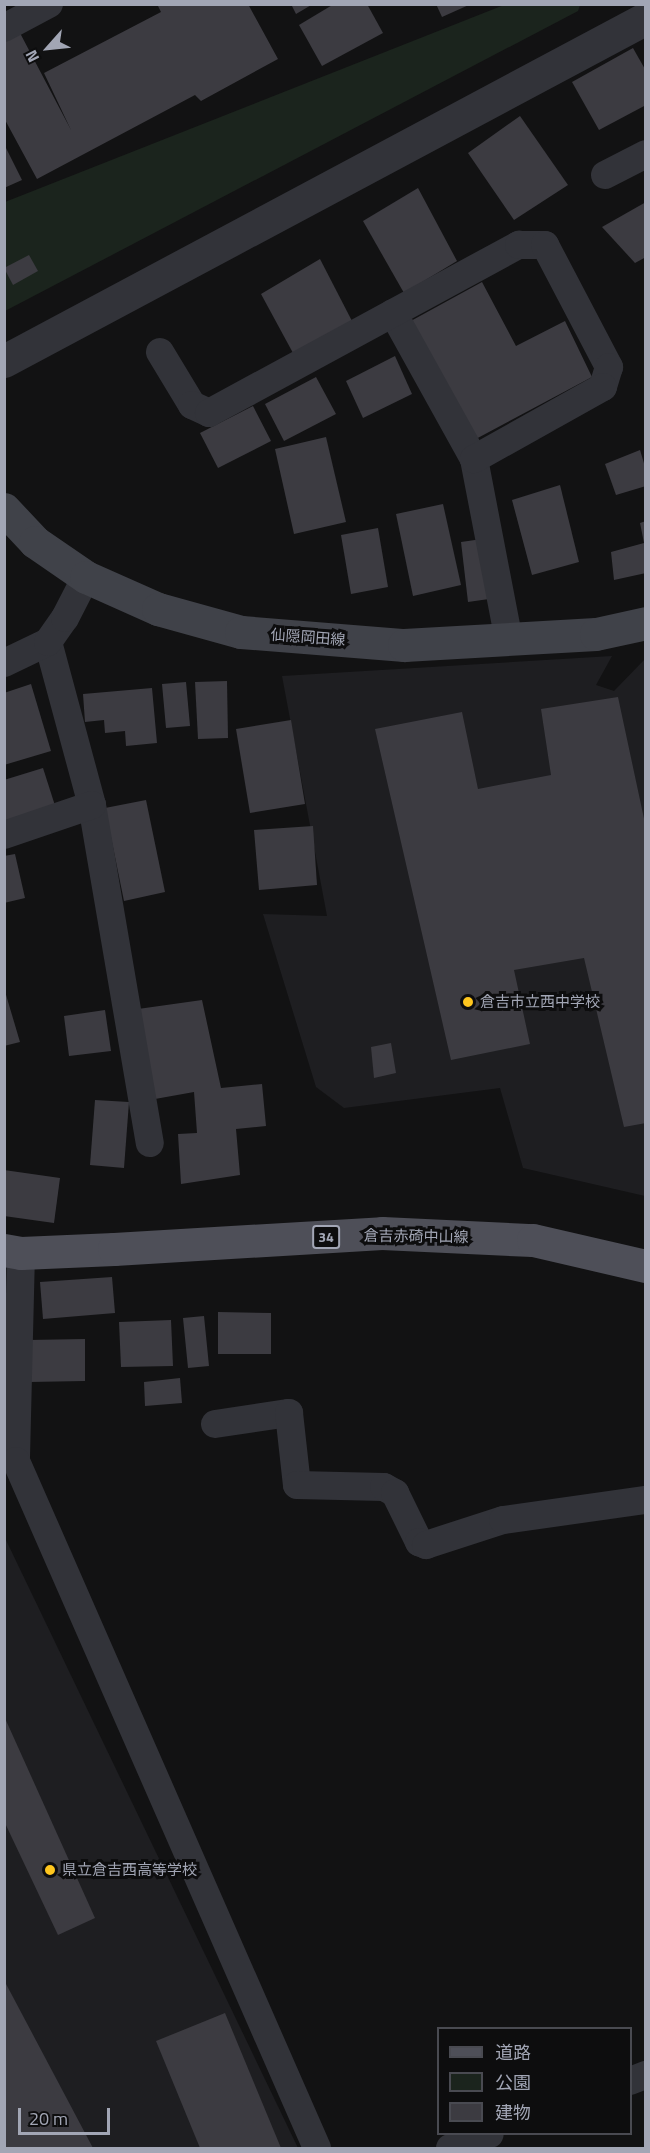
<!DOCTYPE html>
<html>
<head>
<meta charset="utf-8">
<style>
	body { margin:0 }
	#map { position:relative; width:650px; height:2153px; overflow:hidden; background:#121213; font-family:"Titillium Web","Noto Sans JP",sans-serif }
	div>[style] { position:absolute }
	.built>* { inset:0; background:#1e1e21 }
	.green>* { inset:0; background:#1b241d }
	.building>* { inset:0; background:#3c3b41 }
	.minor>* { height:28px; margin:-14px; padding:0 14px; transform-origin:14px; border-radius:14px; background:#323339 }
	.tertiary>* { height:33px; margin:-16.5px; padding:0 16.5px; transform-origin:16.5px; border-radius:16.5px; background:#323339 }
	.secondary>* { height:33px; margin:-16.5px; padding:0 16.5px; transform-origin:16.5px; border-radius:16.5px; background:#404249 }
	.primary>* { height:33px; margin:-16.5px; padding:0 16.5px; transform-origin:16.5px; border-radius:16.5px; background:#4e4f58 }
	.dots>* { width:16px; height:16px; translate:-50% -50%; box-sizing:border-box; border:3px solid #0d0d0e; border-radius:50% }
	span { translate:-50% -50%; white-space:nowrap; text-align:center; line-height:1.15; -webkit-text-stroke:6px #0d0d0e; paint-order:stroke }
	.shield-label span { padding:2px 4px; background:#0d0d0e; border:2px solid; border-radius:4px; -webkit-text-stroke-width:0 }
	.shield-label { font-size:14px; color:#a2a6b5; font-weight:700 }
	.street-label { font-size:15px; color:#a2a6b5 }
	.poi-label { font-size:15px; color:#a2a6b5 }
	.left { translate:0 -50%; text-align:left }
	.frame { position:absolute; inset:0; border:6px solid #a2a6b5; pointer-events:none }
	.legend { position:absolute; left:437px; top:2027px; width:195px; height:108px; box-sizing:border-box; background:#0d0d0e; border:2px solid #494a51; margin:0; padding:8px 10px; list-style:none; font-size:18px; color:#a2a6b5 }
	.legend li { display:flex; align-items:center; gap:12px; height:30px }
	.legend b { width:30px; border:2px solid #494a51 }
	.north { position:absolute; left:18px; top:18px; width:60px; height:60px; -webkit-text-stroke:4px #0d0d0e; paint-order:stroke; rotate:243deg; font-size:16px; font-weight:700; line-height:24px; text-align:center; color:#a2a6b5 }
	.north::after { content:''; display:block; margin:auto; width:21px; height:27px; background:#a2a6b5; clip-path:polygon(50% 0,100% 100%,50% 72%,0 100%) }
	.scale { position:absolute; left:18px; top:2108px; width:92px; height:27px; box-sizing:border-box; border:3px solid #a2a6b5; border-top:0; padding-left:8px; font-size:18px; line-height:21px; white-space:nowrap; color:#a2a6b5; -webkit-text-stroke:4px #0d0d0e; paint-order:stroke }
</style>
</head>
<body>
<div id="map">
	<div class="built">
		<div style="clip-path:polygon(612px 656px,596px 685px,614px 691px,645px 659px,645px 1196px,523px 1168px,500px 1088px,344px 1108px,316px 1087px,263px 914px,327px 916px,282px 676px)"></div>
		<div style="clip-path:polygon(5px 1538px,298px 2148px,5px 2148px)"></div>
	</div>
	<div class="green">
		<div style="clip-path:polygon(504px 5px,580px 5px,578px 11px,5px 311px,5px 202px)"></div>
	</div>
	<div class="building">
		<div style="clip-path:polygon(157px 4px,248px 4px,278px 59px,201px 101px,195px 95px,37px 179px,4px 118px,4px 42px,20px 33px,71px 130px,44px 73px,161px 12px)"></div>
		<div style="clip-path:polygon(291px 4px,313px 4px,296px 14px)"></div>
		<div style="clip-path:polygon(334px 4px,367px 4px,383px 33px,322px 66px,299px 25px)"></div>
		<div style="clip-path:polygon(436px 4px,471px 4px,442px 17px)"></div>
		<div style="clip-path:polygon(633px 48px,646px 71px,646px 105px,599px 130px,572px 82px)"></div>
		<div style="clip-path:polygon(520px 116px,568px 185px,514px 220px,468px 153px)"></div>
		<div style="clip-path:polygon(4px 144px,22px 180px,4px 188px)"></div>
		<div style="clip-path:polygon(418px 188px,457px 261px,404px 293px,363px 221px)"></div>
		<div style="clip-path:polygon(646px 202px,646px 257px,635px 263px,602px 227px)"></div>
		<div style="clip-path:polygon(29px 255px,38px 271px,13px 285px,4px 268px)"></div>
		<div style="clip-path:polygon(320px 259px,352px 321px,293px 353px,261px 294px)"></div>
		<div style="clip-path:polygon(482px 282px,516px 346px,565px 321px,592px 377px,474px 440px,409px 322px)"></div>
		<div style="clip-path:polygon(395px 356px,412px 394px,363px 418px,346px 381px)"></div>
		<div style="clip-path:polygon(316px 377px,336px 414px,284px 441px,265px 404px)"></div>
		<div style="clip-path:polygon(253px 406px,271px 441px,218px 468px,200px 433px)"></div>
		<div style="clip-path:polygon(326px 437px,346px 522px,294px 534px,275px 449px)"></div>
		<div style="clip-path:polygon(640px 450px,646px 470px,646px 486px,616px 495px,605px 464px)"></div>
		<div style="clip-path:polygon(560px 485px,579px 562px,532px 575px,512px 500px)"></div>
		<div style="clip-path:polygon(443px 504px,461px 585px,413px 596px,396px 514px)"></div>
		<div style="clip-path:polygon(646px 521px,646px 573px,614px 580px,611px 552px,644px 543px,640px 523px)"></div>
		<div style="clip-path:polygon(378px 528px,388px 587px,351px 594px,341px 535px)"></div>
		<div style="clip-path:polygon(482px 539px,489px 599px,468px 602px,461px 542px)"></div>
		<div style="clip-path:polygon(227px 681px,228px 738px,198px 739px,195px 682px)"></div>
		<div style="clip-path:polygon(186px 682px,190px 726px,166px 728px,162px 684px)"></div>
		<div style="clip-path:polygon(31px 684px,51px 751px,4px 765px,4px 693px)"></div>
		<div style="clip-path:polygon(152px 688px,157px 743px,126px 746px,125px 731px,105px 733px,104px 720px,85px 722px,83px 694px)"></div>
		<div style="clip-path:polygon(618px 697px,646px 828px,646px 1123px,624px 1127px,584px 958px,514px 970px,530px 1044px,451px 1060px,375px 729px,462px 712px,478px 789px,551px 775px,541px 709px)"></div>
		<div style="clip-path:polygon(291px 720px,305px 804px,250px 813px,236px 729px)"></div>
		<div style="clip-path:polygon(43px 768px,58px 815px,4px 827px,4px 780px)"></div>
		<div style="clip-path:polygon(146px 800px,165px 892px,124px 901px,105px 808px)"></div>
		<div style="clip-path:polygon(313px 826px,317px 885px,259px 890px,254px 830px)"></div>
		<div style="clip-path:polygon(15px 854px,25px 898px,4px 903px,4px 856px)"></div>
		<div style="clip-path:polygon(4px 988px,20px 1042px,4px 1046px)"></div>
		<div style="clip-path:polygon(202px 1000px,221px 1088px,262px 1084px,266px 1126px,236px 1129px,240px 1175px,181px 1184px,178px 1134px,197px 1133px,194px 1092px,155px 1099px,138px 1009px)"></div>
		<div style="clip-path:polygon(105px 1010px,111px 1051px,69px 1056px,64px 1016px)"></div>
		<div style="clip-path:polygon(391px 1043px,396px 1073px,374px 1078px,371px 1047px)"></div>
		<div style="clip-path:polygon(95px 1100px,129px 1102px,124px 1168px,90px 1165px)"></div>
		<div style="clip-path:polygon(4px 1170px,60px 1178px,54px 1223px,4px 1216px)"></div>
		<div style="clip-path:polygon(112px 1277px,115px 1313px,43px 1319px,40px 1282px)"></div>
		<div style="clip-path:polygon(218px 1312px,271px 1313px,271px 1354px,218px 1354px)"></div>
		<div style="clip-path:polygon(204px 1316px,209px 1366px,188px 1368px,183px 1318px)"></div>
		<div style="clip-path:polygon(171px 1320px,173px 1366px,121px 1367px,119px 1322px)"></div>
		<div style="clip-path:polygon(85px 1339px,85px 1381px,29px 1382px,28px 1340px)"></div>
		<div style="clip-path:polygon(180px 1378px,182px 1403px,145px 1406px,144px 1382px)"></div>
		<div style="clip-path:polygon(4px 1716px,95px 1918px,58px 1935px,4px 1821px)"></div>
		<div style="clip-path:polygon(5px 1982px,93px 2148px,5px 2148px)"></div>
		<div style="clip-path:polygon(225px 2013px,281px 2148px,200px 2148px,156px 2041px)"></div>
	</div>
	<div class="minor">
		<div style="left:4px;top:28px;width:51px;rotate:-28.1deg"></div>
		<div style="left:605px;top:175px;width:46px;rotate:-27.1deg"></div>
		<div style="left:393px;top:313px;width:167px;rotate:61deg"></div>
		<div style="left:474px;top:459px;width:185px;rotate:79.1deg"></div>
		<div style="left:160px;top:352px;width:62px;rotate:58.9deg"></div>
		<div style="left:192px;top:405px;width:19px;rotate:25deg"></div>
		<div style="left:209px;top:413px;width:353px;rotate:-28.5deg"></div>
		<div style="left:519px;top:245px;width:26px"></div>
		<div style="left:545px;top:245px;width:138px;rotate:62.3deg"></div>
		<div style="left:609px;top:367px;width:21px;rotate:107deg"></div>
		<div style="left:603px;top:387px;width:148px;rotate:150.8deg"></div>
		<div style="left:48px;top:642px;width:169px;rotate:74.9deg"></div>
		<div style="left:92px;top:805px;width:343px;rotate:80.3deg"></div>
		<div style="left:4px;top:663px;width:49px;rotate:-25.5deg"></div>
		<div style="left:48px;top:642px;width:29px;rotate:-55deg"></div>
		<div style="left:65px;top:618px;width:46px;rotate:-62.9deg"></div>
		<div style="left:4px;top:835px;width:93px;rotate:-18.8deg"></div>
		<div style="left:21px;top:1253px;width:208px;rotate:91.4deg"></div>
		<div style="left:16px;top:1461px;width:750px;rotate:66.34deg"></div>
		<div style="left:215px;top:1424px;width:75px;rotate:-8.5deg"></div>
		<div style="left:289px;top:1413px;width:72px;rotate:83.7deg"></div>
		<div style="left:297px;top:1485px;width:87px;rotate:1.3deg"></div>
		<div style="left:384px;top:1487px;width:13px;rotate:29deg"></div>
		<div style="left:395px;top:1493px;width:55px;rotate:63.9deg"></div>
		<div style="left:419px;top:1542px;width:8px;rotate:23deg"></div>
		<div style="left:426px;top:1545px;width:81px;rotate:-18deg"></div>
		<div style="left:503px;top:1520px;width:144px;rotate:-8deg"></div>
		<div style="left:630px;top:2081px;width:17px;rotate:-21deg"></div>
		<div style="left:450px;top:2148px;width:42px;rotate:-19.3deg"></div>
	</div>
	<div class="tertiary">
		<div style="left:4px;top:361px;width:728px;rotate:-28.11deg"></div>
	</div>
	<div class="secondary">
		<div style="left:4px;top:509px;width:45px;rotate:46.8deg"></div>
		<div style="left:35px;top:542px;width:62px;rotate:34.5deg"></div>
		<div style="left:86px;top:577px;width:79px;rotate:24deg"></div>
		<div style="left:158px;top:609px;width:86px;rotate:15.5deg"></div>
		<div style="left:241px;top:632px;width:164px;rotate:4.6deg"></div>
		<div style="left:404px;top:645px;width:192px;rotate:-3.3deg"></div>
		<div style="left:596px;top:634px;width:51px;rotate:-12.4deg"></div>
	</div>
	<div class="primary">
		<div style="left:4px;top:1250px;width:17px;rotate:10deg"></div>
		<div style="left:21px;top:1253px;width:93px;rotate:-2.5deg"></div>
		<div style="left:114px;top:1249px;width:268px;rotate:-3.4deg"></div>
		<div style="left:382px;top:1233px;width:151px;rotate:2.7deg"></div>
		<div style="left:533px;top:1240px;width:116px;rotate:13deg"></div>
	</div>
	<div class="dots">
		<div style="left:468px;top:1002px;background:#ffc61e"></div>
		<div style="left:50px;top:1870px;background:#ffc61e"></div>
	</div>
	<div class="shield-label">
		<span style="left:326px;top:1237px">34</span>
	</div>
	<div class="street-label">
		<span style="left:308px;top:637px;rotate:4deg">仙隠岡田線</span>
		<span style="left:416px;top:1236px;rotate:1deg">倉吉赤碕中山線</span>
	</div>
	<div class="poi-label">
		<span class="left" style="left:480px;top:1002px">倉吉市立西中学校</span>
		<span class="left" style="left:62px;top:1870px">県立倉吉西高等学校</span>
	</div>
	<div class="frame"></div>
	<ul class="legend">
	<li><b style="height:8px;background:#4e4f58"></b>道路</li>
	<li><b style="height:16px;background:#1b241d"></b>公園</li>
	<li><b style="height:16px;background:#3c3b41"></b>建物</li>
	</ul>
	<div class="north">N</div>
	<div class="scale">20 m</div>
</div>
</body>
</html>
